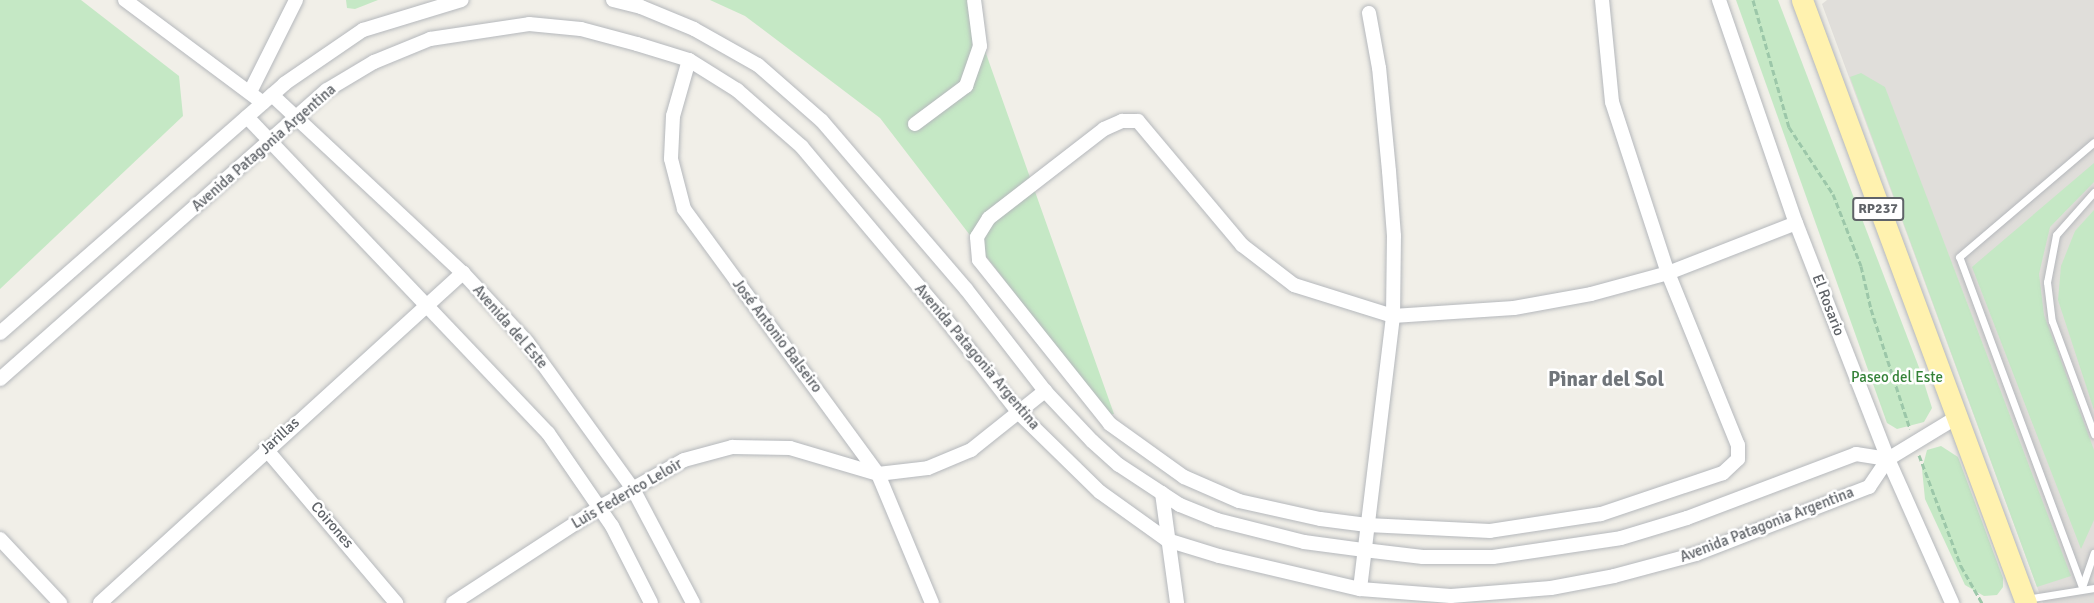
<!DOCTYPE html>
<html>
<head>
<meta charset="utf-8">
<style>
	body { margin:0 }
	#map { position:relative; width:2094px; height:603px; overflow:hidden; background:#f1efe8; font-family:Signika,sans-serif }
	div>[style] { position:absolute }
	.industrial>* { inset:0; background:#e0deda }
	.green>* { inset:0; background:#c5e8c5 }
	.path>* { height:3px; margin-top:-1.5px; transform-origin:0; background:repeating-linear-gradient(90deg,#9cc7a9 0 6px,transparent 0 9px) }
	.roads { filter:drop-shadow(0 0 2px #b5b8bc) drop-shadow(0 0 2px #b5b8bc) }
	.lane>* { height:7px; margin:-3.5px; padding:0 3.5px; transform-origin:3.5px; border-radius:3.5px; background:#fff }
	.street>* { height:14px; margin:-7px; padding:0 7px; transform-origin:7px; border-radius:7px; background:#fff }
	.primary>* { height:21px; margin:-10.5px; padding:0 10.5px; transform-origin:10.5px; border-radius:10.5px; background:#fff2af }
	span { translate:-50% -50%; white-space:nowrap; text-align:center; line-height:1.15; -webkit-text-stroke:5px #fff; paint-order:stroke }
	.shield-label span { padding:2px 4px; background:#fff; border:2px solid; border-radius:4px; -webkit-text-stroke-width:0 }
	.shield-label { font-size:14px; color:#5f6368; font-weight:700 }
	.street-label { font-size:15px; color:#5f6368 }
	.park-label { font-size:15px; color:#348238 }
	.district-label { font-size:21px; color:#70757a; font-weight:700 }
</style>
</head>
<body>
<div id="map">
	<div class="industrial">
		<div style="clip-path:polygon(1827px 0,2094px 0,2094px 603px,2043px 603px,1822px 4px)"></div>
	</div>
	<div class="green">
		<div style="clip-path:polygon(0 0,81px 0,179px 76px,183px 116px,0 289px)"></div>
		<div style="clip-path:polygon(346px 0,378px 0,355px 9px,347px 8px)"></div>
		<div style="clip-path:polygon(710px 0,967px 0,1114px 414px,1108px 415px,880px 118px,745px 16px)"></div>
		<div style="clip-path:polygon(1736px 0,1778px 0,1920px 370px,1932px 408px,1924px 422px,1897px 429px,1887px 423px)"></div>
		<div style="clip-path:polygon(1861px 73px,1885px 87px,2071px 576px,2037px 587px,1850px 77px)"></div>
		<div style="clip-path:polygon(2094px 163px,2094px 182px,2050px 227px,2039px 274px,2044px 315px,2094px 450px,2094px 520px,2081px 549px,1972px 267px)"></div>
		<div style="clip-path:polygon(2094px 210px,2094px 410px,2058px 300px,2061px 266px,2075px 231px)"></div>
		<div style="clip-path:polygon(1941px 446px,1958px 457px,2003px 578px,2003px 587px,1997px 595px,1984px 596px,1965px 585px,1925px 499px,1922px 469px,1927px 450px)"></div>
	</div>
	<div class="path">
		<div style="left:1753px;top:0;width:132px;rotate:74.2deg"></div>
		<div style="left:1789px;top:127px;width:80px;rotate:56.7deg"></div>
		<div style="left:1833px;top:194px;width:77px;rotate:68.7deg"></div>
		<div style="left:1861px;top:266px;width:44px;rotate:76.9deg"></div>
		<div style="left:1871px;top:309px;width:126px;rotate:72deg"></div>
		<div style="left:1919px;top:455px;width:119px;rotate:69.3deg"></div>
		<div style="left:1961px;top:566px;width:43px;rotate:60.4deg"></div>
	</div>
	<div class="roads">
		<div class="lane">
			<div style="left:2094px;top:192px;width:57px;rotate:131.5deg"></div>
			<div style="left:2056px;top:235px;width:48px;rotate:100.8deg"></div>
			<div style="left:2047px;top:282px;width:39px;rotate:83deg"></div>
			<div style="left:2052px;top:321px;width:121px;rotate:69.6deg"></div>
			<div style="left:2082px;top:587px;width:352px;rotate:-110.4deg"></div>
			<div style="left:1959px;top:257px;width:177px;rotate:-40.4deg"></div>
			<div style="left:2082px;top:587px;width:36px;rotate:-71deg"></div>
			<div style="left:2026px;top:599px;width:69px;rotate:-9.2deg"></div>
		</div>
		<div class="street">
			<div style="left:125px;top:0;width:172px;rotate:36.7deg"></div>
			<div style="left:613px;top:0;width:29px;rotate:14deg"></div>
			<div style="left:641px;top:7px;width:57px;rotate:22.5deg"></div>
			<div style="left:694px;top:29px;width:73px;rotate:29.4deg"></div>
			<div style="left:758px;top:65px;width:85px;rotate:41.2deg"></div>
			<div style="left:822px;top:121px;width:221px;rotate:49.4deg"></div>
			<div style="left:966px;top:289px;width:129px;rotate:52.2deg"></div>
			<div style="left:1045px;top:391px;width:69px;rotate:46.8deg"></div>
			<div style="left:1092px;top:441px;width:36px;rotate:42deg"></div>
			<div style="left:1119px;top:465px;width:73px;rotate:33.3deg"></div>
			<div style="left:1180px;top:505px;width:40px;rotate:22deg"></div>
			<div style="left:1217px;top:520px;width:90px;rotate:14.2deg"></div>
			<div style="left:1304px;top:542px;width:61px;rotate:7.6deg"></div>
			<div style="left:1364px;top:550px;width:59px;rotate:6.8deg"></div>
			<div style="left:1423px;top:557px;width:70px"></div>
			<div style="left:1493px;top:557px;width:129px;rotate:-8.4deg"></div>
			<div style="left:1621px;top:538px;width:69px;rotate:-16.9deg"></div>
			<div style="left:1687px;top:518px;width:181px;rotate:-20.7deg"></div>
			<div style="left:1856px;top:454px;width:32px;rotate:9deg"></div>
			<div style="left:1602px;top:0;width:102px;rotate:84.4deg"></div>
			<div style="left:1612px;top:102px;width:180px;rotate:71.9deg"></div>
			<div style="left:1668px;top:273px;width:186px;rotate:67.9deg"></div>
			<div style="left:1738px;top:445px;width:14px;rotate:90deg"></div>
			<div style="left:1738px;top:459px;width:21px;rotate:137deg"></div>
			<div style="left:1723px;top:473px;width:129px;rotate:161.4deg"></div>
			<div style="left:1601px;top:514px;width:112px;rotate:171.3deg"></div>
			<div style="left:1490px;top:531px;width:123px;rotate:-177.2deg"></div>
			<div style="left:1367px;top:525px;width:47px;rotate:-172.7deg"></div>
			<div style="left:1320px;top:519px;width:83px;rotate:-167.5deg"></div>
			<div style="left:1239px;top:501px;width:60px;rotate:-156.4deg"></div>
			<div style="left:1184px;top:477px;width:91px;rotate:-144.4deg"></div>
			<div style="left:1110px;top:424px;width:210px;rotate:-128.6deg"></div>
			<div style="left:979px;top:260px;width:23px;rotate:-95deg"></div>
			<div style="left:977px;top:237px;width:22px;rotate:-58deg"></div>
			<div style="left:989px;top:218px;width:145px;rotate:-37.7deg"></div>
			<div style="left:1104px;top:129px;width:20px;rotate:-24deg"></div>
			<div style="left:1122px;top:121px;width:16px"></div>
			<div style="left:1138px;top:121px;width:162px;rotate:50deg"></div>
			<div style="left:1242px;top:245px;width:66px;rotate:37.6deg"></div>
			<div style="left:1294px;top:285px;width:104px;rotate:17.4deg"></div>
			<div style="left:1393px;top:316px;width:121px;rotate:-3.8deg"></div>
			<div style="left:1514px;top:308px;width:78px;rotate:-10.3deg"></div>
			<div style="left:1591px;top:294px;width:80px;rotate:-15.3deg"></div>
			<div style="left:1668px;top:273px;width:137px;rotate:-21.3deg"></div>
			<div style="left:1719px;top:0;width:236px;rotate:71deg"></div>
			<div style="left:1796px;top:223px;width:253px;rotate:68.7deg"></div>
			<div style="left:1888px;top:459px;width:158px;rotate:66deg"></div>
			<div style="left:689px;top:60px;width:58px;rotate:105.9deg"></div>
			<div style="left:673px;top:116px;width:43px;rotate:92.7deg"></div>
			<div style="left:671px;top:159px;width:52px;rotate:75.4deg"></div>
			<div style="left:684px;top:209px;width:328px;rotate:53.8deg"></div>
			<div style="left:878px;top:474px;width:140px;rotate:67.3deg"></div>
			<div style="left:250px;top:92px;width:103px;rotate:-63.4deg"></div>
			<div style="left:272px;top:95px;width:261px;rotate:43deg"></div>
			<div style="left:463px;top:273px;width:94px;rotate:47.2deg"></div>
			<div style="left:527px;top:342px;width:181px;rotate:54.2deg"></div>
			<div style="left:633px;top:489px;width:129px;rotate:62.2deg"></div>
			<div style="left:247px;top:117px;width:436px;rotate:46.4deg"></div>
			<div style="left:548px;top:433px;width:113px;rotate:55.5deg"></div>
			<div style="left:612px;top:526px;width:86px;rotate:63.1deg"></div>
			<div style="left:915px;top:124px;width:64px;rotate:-36.7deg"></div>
			<div style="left:966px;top:86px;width:42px;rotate:-70.7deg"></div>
			<div style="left:980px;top:46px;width:46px;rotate:-97.4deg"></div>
			<div style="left:0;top:333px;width:378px;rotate:-41.2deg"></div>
			<div style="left:284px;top:84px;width:96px;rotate:-34.4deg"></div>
			<div style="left:363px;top:30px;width:103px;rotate:-16.9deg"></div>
			<div style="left:0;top:379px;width:436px;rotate:-41.5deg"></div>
			<div style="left:327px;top:90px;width:55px;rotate:-30.8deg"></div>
			<div style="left:374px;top:62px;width:61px;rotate:-22.3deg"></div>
			<div style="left:430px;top:39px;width:100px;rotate:-8.6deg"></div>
			<div style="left:529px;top:24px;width:52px;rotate:5.5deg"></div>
			<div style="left:581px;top:29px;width:58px;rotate:15deg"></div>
			<div style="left:637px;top:44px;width:54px;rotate:17.1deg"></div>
			<div style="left:689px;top:60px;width:57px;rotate:32deg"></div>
			<div style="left:737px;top:90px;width:86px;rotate:41.2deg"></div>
			<div style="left:802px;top:147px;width:210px;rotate:50deg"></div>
			<div style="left:937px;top:308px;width:133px;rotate:52deg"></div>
			<div style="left:1019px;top:413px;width:113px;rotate:44.3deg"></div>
			<div style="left:1100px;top:492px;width:82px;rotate:35.6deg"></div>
			<div style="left:1167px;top:540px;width:54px;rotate:17.1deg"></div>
			<div style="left:1219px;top:556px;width:145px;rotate:13.2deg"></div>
			<div style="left:1360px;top:589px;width:91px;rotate:4.4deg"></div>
			<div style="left:1451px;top:596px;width:100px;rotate:-4.6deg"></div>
			<div style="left:1551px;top:588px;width:64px;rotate:-10.8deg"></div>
			<div style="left:1614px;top:576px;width:85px;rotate:-15deg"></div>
			<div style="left:1696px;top:554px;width:186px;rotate:-21.2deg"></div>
			<div style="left:1869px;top:487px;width:34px;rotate:-56deg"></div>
			<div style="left:1888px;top:459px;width:81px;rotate:-31.3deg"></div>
			<div style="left:266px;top:449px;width:202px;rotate:49.8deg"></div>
			<div style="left:1162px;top:493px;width:111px;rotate:82.2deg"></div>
			<div style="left:0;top:539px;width:88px;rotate:46.8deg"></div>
			<div style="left:1360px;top:589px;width:275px;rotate:-83.1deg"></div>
			<div style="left:1393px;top:316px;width:80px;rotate:-89.3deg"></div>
			<div style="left:1394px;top:236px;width:65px;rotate:-94.4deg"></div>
			<div style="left:1389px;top:171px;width:103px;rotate:-95.5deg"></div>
			<div style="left:1379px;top:68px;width:56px;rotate:-100.3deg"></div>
			<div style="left:100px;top:603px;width:491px;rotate:-42.3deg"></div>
			<div style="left:453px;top:603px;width:176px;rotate:-33.1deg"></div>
			<div style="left:600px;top:507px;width:96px;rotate:-29.2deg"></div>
			<div style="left:684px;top:460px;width:50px;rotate:-15.2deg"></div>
			<div style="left:732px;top:447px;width:58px;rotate:1deg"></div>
			<div style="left:790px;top:448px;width:92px;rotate:16.5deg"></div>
			<div style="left:878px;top:474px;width:50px;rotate:-6.8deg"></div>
			<div style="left:928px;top:468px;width:47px;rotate:-22.7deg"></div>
			<div style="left:971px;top:450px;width:95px;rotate:-38.6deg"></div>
		</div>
		<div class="primary">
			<div style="left:1802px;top:0;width:643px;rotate:69.62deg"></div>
		</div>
	</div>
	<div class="shield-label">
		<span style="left:1878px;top:209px">RP237</span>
	</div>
	<div class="street-label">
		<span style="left:264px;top:148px;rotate:-41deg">Avenida Patagonia Argentina</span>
		<span style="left:1828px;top:305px;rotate:69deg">El Rosario</span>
		<span style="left:510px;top:327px;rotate:49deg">Avenida del Este</span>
		<span style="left:777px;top:336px;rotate:53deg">José Antonio Balseiro</span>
		<span style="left:977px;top:357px;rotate:50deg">Avenida Patagonia Argentina</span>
		<span style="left:280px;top:436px;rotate:-42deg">Jarillas</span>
		<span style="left:627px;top:494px;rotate:-30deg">Luis Federico Leloir</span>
		<span style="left:332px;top:525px;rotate:49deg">Coirones</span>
		<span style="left:1767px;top:525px;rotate:-21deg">Avenida Patagonia Argentina</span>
	</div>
	<div class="park-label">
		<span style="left:1897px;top:378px">Paseo del Este</span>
	</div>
	<div class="district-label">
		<span style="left:1606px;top:379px">Pinar del Sol</span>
	</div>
</div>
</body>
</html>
